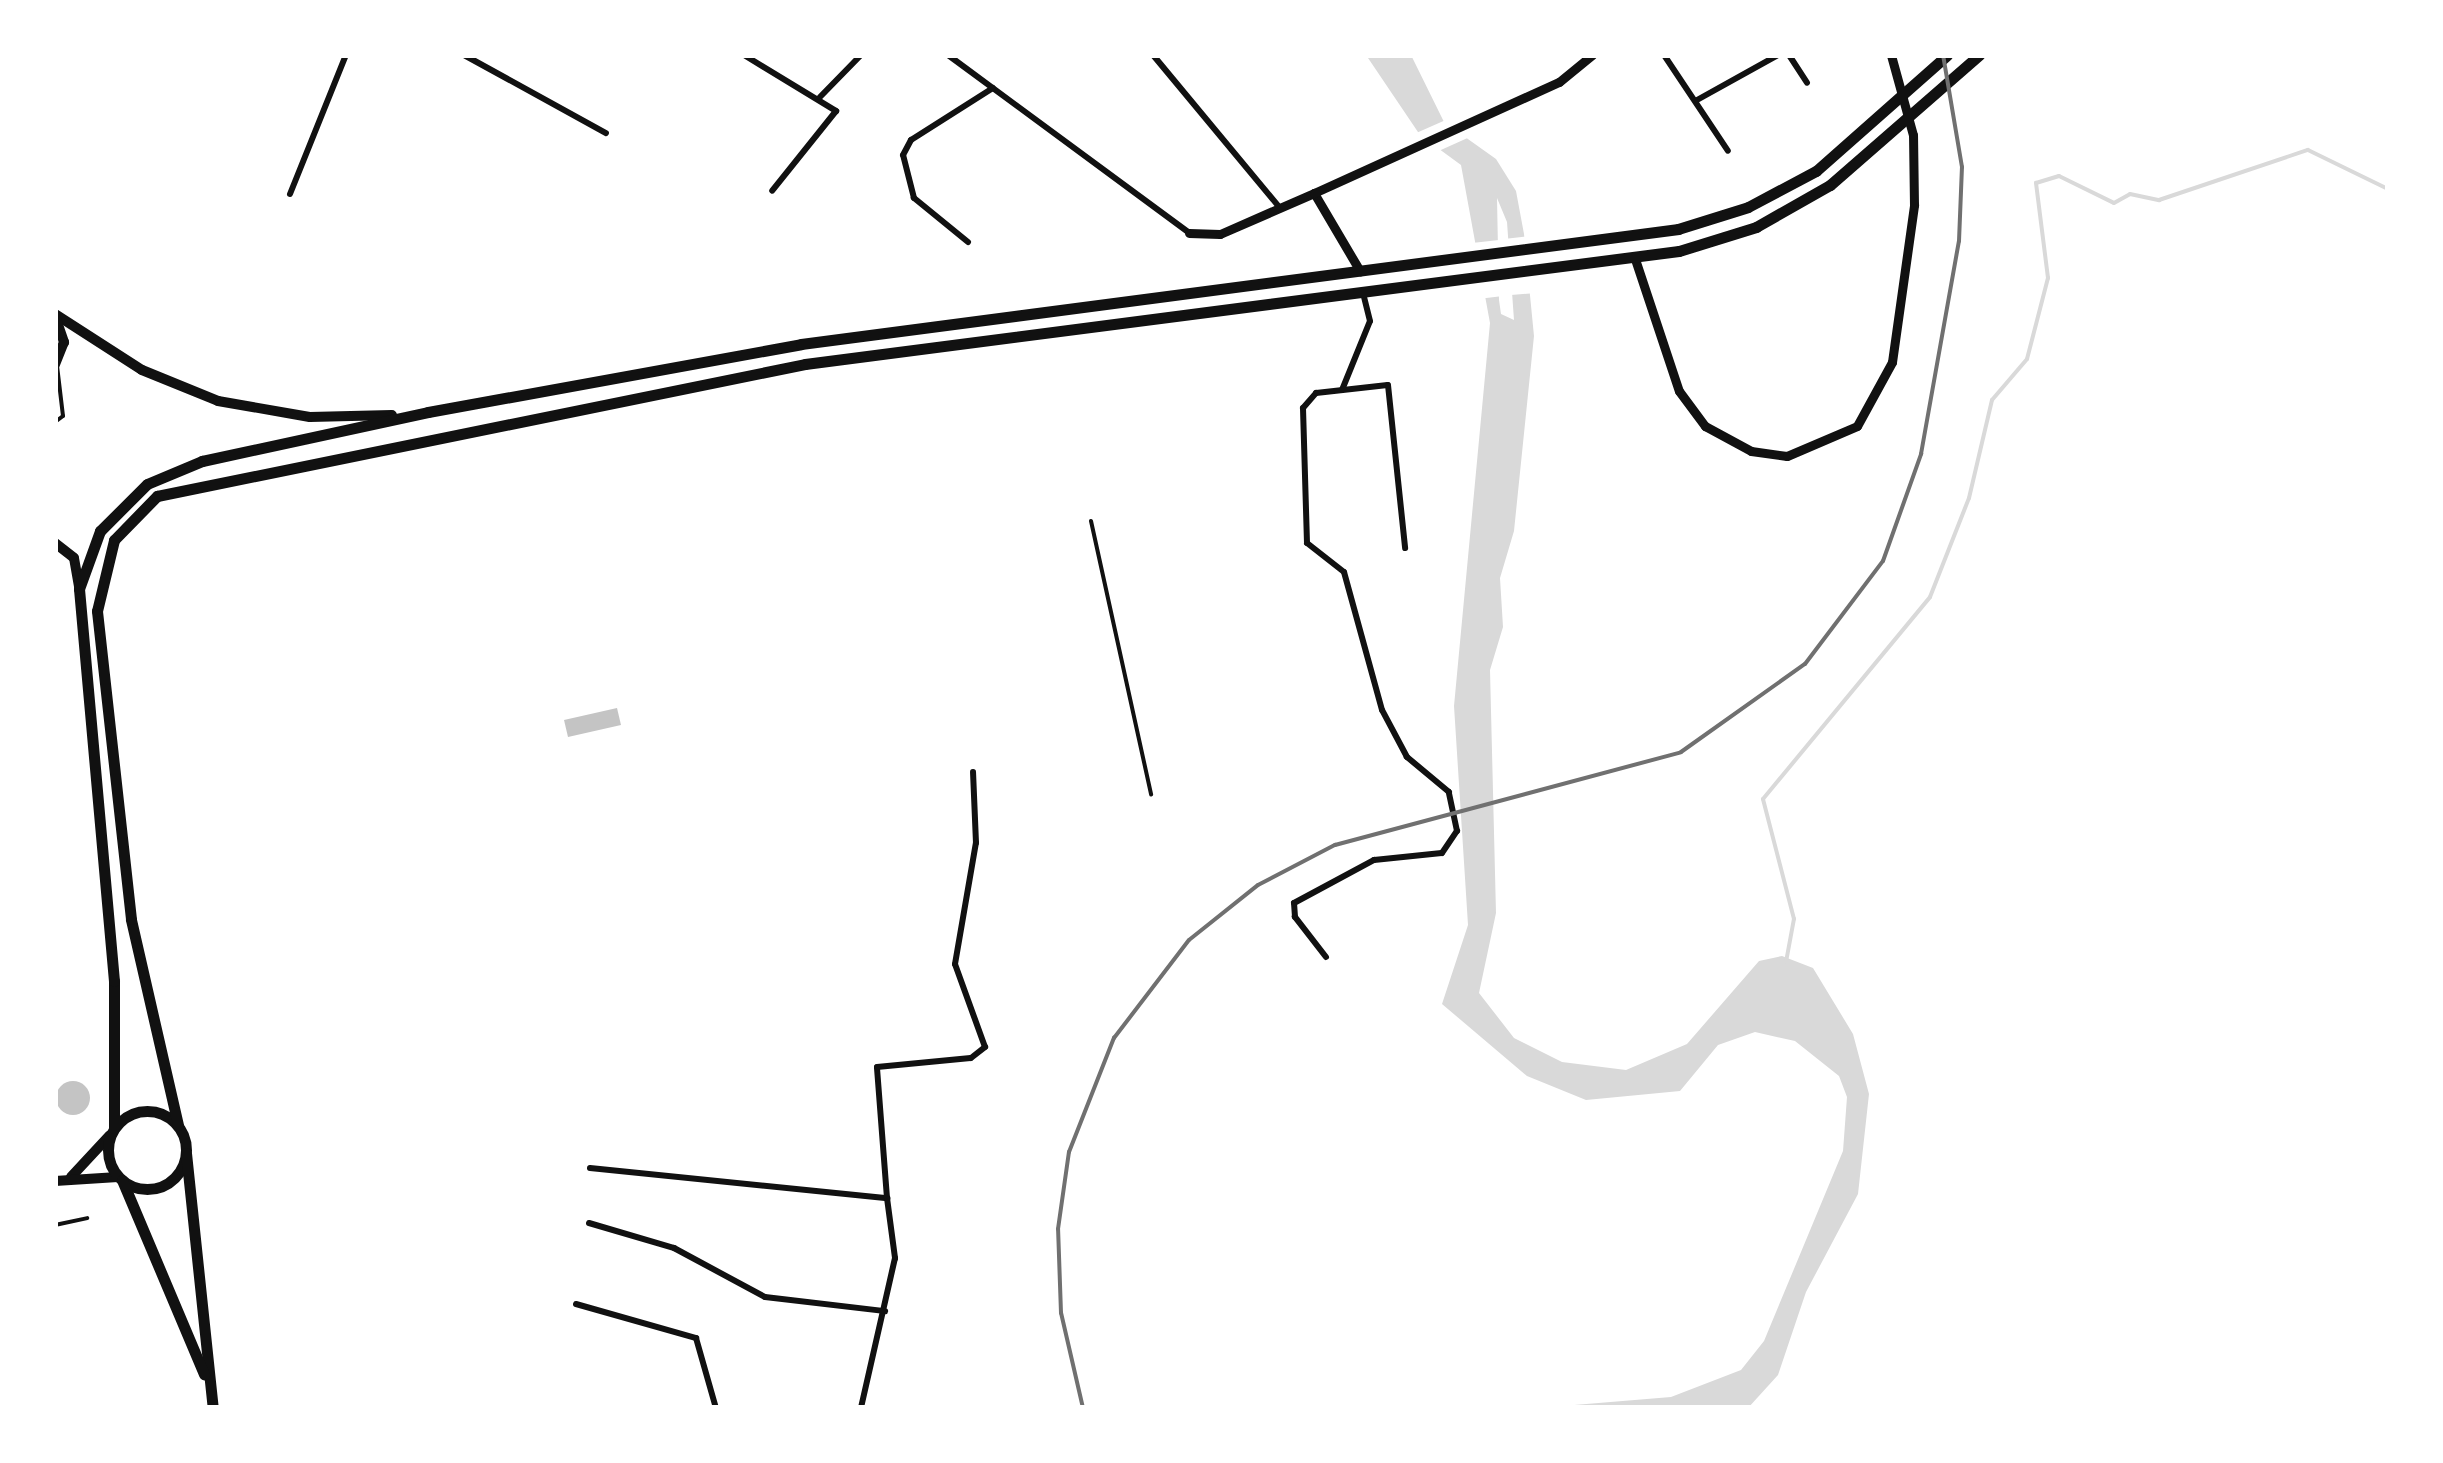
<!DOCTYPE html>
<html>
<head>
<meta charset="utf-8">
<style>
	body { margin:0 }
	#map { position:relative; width:2443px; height:1463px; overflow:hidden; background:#fff; font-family:"Libre Baskerville",serif }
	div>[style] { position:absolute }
	.water>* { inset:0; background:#d9d9d9 }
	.pier>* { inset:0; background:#fff }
	.stream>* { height:4px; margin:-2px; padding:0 2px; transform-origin:2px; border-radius:2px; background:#d9d9d9 }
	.building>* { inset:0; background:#c4c4c4 }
	.round { border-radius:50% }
	.service>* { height:4px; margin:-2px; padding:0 2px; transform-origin:2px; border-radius:2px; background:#111 }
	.minor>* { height:6px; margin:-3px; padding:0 3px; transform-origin:3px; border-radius:3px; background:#111 }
	.tertiary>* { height:9px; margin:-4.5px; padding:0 4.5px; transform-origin:4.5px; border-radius:4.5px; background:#111 }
	.secondary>* { height:10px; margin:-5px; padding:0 5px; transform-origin:5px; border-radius:5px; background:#111 }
	.primary>* { height:11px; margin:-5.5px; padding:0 5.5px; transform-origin:5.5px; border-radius:5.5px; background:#111 }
	.primary>.ring { margin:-5.5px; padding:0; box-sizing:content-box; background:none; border:11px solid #111; border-radius:50% }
	.rail>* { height:4px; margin:-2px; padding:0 2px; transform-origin:2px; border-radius:2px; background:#707070 }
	span { translate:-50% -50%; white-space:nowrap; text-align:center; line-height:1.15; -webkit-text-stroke:10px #fff; paint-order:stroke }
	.frame { position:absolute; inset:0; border:58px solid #fff; pointer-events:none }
</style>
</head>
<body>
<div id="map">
	<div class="water">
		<div style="clip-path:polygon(evenodd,1366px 55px,1411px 55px,1444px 122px,1496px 159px,1516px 191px,1524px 234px,1534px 336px,1514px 531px,1500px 578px,1503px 627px,1490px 670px,1496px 913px,1479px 993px,1514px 1038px,1562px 1062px,1626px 1070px,1687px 1044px,1759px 961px,1782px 956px,1813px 968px,1853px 1034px,1869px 1094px,1858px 1194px,1806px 1292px,1778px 1375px,1748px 1408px,1538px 1408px,1671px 1397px,1741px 1370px,1764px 1341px,1843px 1151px,1847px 1097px,1839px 1076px,1795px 1041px,1755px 1032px,1718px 1045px,1680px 1091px,1586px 1100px,1527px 1076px,1442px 1004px,1468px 925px,1454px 706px,1490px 323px,1461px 165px,1420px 135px,1366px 55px,1497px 198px,1507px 222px,1514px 320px,1501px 314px,1499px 300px,1497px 198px)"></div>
	</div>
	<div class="pier">
		<div style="clip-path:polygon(1448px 119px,1472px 136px,1432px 154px,1414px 134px)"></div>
		<div style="clip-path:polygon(1530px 236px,1536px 293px,1511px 295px,1504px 239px)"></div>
		<div style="clip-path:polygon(1499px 240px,1503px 296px,1478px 299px,1472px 243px)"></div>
	</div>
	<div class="stream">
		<div style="left:1786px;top:962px;width:44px;rotate:-79.5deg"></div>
		<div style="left:1794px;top:919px;width:124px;rotate:-104.5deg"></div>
		<div style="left:1763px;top:799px;width:262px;rotate:-50.4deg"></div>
		<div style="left:1930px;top:597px;width:106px;rotate:-68.5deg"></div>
		<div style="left:1969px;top:498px;width:101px;rotate:-76.8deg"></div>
		<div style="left:1992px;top:400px;width:54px;rotate:-49.5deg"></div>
		<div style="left:2027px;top:359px;width:84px;rotate:-75.5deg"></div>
		<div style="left:2048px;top:278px;width:96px;rotate:-97.2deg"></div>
		<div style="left:2036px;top:183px;width:24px;rotate:-17deg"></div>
		<div style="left:2059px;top:176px;width:61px;rotate:26.1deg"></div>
		<div style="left:2114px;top:203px;width:18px;rotate:-29deg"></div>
		<div style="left:2130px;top:194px;width:30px;rotate:12deg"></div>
		<div style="left:2159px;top:200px;width:157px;rotate:-18.6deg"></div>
		<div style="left:2308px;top:150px;width:89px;rotate:26deg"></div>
	</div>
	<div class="building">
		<div style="clip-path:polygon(617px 708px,621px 725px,568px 737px,564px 720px)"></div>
		<div class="round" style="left:56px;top:1081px;width:34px;height:34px"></div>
	</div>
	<div class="service">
		<div style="left:55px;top:422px;width:10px;rotate:-37deg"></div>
		<div style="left:63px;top:416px;width:50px;rotate:-96.8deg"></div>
		<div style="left:1091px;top:521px;width:280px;rotate:77.6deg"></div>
		<div style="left:55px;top:1225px;width:33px;rotate:-12deg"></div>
	</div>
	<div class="minor">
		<div style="left:464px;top:55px;width:162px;rotate:28.8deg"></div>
		<div style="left:744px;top:55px;width:108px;rotate:31.3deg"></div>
		<div style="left:836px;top:111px;width:102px;rotate:128.7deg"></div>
		<div style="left:948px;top:55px;width:300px;rotate:36.4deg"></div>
		<div style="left:1153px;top:55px;width:199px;rotate:50.3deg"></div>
		<div style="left:1664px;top:55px;width:115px;rotate:56.3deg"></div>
		<div style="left:1789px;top:55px;width:33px;rotate:57deg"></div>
		<div style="left:820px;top:97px;width:59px;rotate:-45.7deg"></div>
		<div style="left:1697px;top:100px;width:93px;rotate:-29.1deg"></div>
		<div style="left:290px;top:194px;width:150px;rotate:-68.1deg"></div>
		<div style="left:968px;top:242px;width:70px;rotate:-140.8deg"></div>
		<div style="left:914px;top:198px;width:44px;rotate:-104.3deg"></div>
		<div style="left:903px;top:155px;width:17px;rotate:-62deg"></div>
		<div style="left:911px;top:140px;width:97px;rotate:-32.4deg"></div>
		<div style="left:1342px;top:390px;width:74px;rotate:-67.9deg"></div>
		<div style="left:1370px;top:321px;width:30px;rotate:-104deg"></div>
		<div style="left:1326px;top:957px;width:51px;rotate:-127.8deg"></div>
		<div style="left:1295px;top:917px;width:14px;rotate:-94deg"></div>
		<div style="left:1294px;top:903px;width:91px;rotate:-28.3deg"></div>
		<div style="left:1374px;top:860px;width:68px;rotate:-5.9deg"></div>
		<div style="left:1442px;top:853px;width:27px;rotate:-56deg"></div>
		<div style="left:1457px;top:831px;width:40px;rotate:-102deg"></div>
		<div style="left:1449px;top:792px;width:55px;rotate:-140.2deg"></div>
		<div style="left:1407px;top:757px;width:53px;rotate:-118deg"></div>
		<div style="left:1382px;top:710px;width:143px;rotate:-105.4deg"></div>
		<div style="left:1344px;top:572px;width:47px;rotate:-141.9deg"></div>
		<div style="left:1307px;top:543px;width:135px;rotate:-91.7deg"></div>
		<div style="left:1303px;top:408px;width:20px;rotate:-49deg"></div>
		<div style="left:1316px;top:393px;width:72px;rotate:-6.3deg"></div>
		<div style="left:1388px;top:385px;width:164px;rotate:84deg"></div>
		<div style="left:590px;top:1168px;width:299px;rotate:5.8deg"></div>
		<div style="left:887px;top:1198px;width:61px;rotate:82.4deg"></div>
		<div style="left:895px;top:1258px;width:154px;rotate:102.8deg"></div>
		<div style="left:887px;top:1198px;width:131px;rotate:-94.4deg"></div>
		<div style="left:877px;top:1067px;width:94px;rotate:-5.5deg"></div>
		<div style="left:971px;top:1058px;width:18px;rotate:-38deg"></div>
		<div style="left:985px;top:1047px;width:88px;rotate:-109.9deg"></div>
		<div style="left:955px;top:964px;width:123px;rotate:-80.2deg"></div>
		<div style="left:976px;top:843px;width:71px;rotate:-92.4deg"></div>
		<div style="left:589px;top:1223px;width:89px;rotate:16.4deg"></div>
		<div style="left:674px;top:1248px;width:103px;rotate:28.3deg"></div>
		<div style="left:765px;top:1297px;width:121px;rotate:6.7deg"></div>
		<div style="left:576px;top:1304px;width:125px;rotate:15.8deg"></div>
		<div style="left:696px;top:1338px;width:73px;rotate:74.1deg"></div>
	</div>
	<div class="tertiary">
		<div style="left:1314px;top:193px;width:91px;rotate:59.5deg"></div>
		<div style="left:1189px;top:233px;width:31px;rotate:2deg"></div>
		<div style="left:1220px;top:234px;width:103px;rotate:-23.6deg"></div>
		<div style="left:1314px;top:193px;width:269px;rotate:-24.4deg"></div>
		<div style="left:1559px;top:82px;width:43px;rotate:-39.3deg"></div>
		<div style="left:1635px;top:259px;width:139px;rotate:71.6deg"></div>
		<div style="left:1679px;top:391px;width:44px;rotate:53.4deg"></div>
		<div style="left:1705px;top:426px;width:52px;rotate:28.5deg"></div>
		<div style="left:1751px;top:451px;width:36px;rotate:8deg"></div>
		<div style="left:1787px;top:456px;width:76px;rotate:-23.2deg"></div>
		<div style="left:1857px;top:426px;width:73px;rotate:-61.3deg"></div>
		<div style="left:1892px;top:362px;width:159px;rotate:-82deg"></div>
		<div style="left:1914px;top:205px;width:70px;rotate:-90.8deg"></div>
		<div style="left:1913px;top:135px;width:83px;rotate:-105.4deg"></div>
	</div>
	<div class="secondary">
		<div style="left:55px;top:314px;width:103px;rotate:32.8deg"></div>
		<div style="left:142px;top:370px;width:82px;rotate:22.2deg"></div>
		<div style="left:218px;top:401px;width:93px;rotate:9.9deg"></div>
		<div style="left:310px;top:417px;width:82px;rotate:-1.4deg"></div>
		<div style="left:55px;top:316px;width:28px;rotate:71deg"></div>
		<div style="left:64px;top:342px;width:24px;rotate:112deg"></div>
		<div style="left:55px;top:543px;width:24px;rotate:38deg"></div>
		<div style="left:74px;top:558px;width:29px;rotate:80deg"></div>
		<div style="left:71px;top:1177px;width:57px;rotate:-47.1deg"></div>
		<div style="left:55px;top:1181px;width:63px;rotate:-3.6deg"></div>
	</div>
	<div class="primary">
		<div class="ring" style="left:108px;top:1111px;width:67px;height:67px"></div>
		<div style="left:178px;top:1125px;width:211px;rotate:-102.9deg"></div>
		<div style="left:131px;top:919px;width:310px;rotate:-96.3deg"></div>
		<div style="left:97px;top:611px;width:73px;rotate:-76.5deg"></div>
		<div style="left:114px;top:540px;width:62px;rotate:-45.7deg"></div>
		<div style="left:157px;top:496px;width:661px;rotate:-11.51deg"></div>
		<div style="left:805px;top:364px;width:881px;rotate:-7.37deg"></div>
		<div style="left:1679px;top:251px;width:81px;rotate:-17.3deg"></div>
		<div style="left:1756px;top:227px;width:85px;rotate:-29.6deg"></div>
		<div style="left:1830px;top:185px;width:198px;rotate:-41.1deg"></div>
		<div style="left:114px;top:1128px;width:147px;rotate:-90deg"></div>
		<div style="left:114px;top:981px;width:394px;rotate:-95.1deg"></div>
		<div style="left:79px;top:589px;width:62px;rotate:-70.1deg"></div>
		<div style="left:100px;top:531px;width:66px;rotate:-45deg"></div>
		<div style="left:147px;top:484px;width:60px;rotate:-22.7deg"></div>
		<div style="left:202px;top:461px;width:231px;rotate:-12.2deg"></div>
		<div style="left:428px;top:412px;width:379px;rotate:-10.3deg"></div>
		<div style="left:801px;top:344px;width:885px;rotate:-7.47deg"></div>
		<div style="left:1678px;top:229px;width:73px;rotate:-17.4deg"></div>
		<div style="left:1748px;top:207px;width:77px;rotate:-27.9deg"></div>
		<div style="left:1816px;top:171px;width:175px;rotate:-41.5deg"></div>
		<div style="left:186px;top:1153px;width:256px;rotate:84deg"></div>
		<div style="left:122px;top:1180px;width:211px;rotate:67.1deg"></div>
	</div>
	<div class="rail">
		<div style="left:1083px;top:1408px;width:98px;rotate:-103deg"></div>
		<div style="left:1061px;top:1313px;width:84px;rotate:-92deg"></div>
		<div style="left:1058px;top:1229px;width:78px;rotate:-81.9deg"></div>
		<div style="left:1069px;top:1152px;width:123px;rotate:-68.5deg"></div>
		<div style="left:1114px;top:1038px;width:123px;rotate:-52.6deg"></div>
		<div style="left:1189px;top:940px;width:88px;rotate:-38.6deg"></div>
		<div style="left:1258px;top:885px;width:87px;rotate:-27.5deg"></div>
		<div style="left:1335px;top:845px;width:358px;rotate:-15deg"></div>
		<div style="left:1681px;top:752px;width:152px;rotate:-35.4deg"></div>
		<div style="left:1805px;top:664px;width:129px;rotate:-52.9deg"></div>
		<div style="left:1883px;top:561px;width:114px;rotate:-70.4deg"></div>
		<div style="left:1921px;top:454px;width:216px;rotate:-79.9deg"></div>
		<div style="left:1959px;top:241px;width:74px;rotate:-87.7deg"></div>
		<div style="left:1962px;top:167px;width:114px;rotate:-99.6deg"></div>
	</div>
	<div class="frame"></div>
</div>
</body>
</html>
